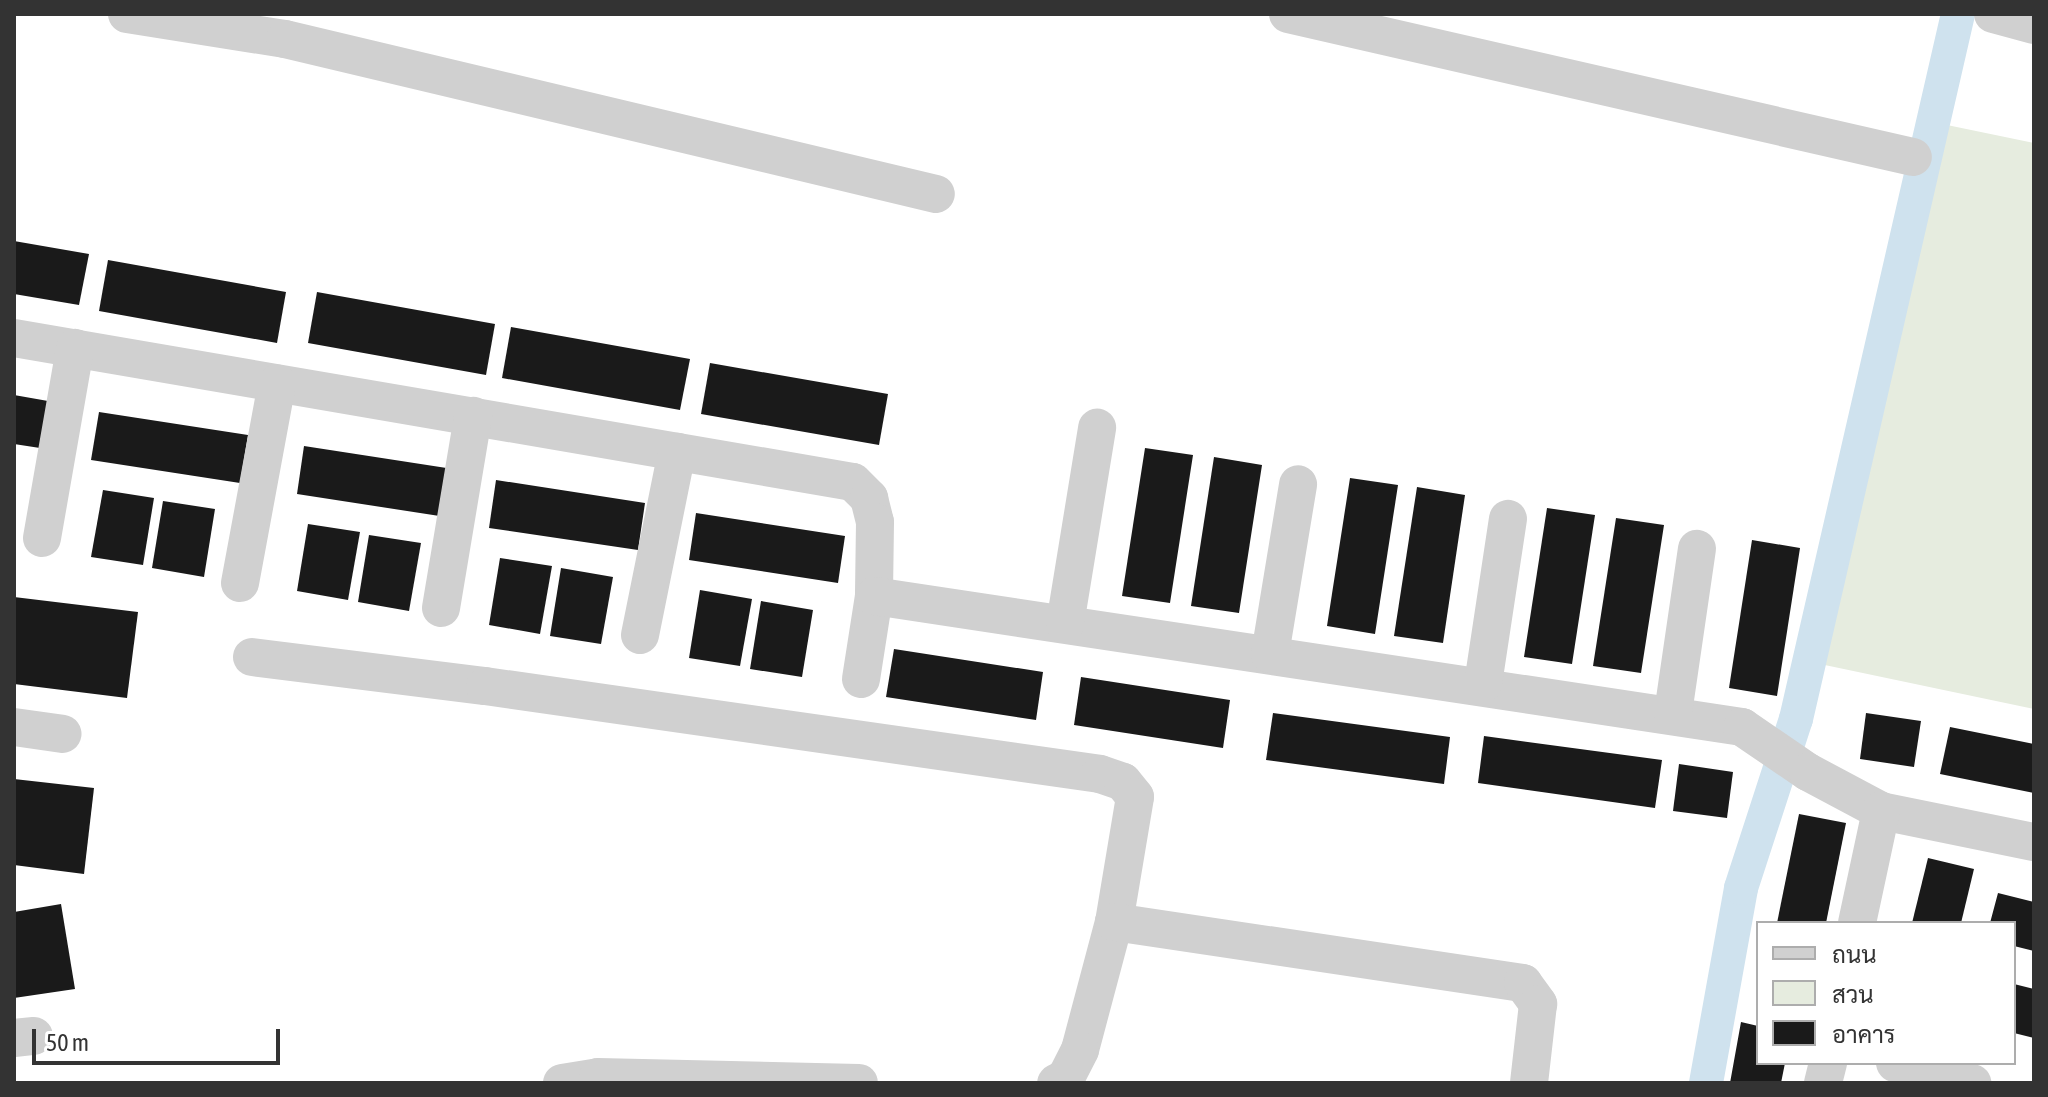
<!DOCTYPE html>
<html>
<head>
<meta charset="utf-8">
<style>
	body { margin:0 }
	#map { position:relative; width:2048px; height:1097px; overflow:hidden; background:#fff; font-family:"Asap Condensed",Sarabun,sans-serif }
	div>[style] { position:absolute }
	.green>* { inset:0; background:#e6ecdf }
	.canal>* { height:34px; margin:-17px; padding:0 17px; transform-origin:17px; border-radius:17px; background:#cfe2ee }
	.building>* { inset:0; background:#1a1a1a }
	.minor>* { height:38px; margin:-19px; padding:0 19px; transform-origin:19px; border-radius:19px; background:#d0d0d0 }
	span { translate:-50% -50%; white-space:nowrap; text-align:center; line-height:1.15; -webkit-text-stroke:8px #fff; paint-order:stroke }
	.frame { position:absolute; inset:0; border:16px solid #333; pointer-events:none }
	.legend { position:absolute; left:1756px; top:921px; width:260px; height:144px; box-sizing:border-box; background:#fff; border:2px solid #adadad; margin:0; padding:10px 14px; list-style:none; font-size:24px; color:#333 }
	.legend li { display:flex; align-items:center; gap:16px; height:40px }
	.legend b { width:40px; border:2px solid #adadad }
	.scale { position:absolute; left:32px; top:1029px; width:248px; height:36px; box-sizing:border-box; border:4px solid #333; border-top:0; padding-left:10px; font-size:24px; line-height:28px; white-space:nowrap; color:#333; -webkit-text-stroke:6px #fff; paint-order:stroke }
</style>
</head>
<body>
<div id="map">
	<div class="green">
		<div style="clip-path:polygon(1947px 125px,2034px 143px,2034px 709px,1820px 664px)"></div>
	</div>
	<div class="canal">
		<div style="left:1706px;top:1083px;width:198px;rotate:-79.8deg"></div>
		<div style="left:1741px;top:888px;width:178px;rotate:-72deg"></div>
		<div style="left:1796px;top:719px;width:723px;rotate:-77.06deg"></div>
	</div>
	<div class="building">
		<div style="clip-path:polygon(14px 241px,89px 254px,79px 305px,14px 294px)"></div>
		<div style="clip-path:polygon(108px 260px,286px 292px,277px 343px,99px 311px)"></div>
		<div style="clip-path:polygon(317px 292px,495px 324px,486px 375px,308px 343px)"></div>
		<div style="clip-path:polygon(511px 327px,690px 359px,680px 410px,502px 378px)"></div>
		<div style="clip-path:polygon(710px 363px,888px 394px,879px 445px,701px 414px)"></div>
		<div style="clip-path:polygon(14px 395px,48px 401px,40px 448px,14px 444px)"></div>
		<div style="clip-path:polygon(99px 412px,248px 435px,240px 483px,91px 460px)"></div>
		<div style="clip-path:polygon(304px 446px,453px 469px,446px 517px,297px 494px)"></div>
		<div style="clip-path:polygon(1145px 448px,1193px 455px,1170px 603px,1122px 596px)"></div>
		<div style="clip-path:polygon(1214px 457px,1262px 465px,1239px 613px,1191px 606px)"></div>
		<div style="clip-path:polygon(1350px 478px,1398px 485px,1375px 634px,1327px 626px)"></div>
		<div style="clip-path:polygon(496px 480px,645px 503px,638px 550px,489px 528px)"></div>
		<div style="clip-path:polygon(1417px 487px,1465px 495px,1443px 643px,1394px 636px)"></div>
		<div style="clip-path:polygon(103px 490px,154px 498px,143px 565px,91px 557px)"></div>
		<div style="clip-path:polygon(163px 501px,215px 509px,204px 577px,152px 568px)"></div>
		<div style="clip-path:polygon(1547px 508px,1595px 515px,1572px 664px,1524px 657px)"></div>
		<div style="clip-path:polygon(696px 513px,845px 536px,838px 583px,689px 560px)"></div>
		<div style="clip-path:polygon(1616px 518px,1664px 525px,1641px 673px,1593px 666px)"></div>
		<div style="clip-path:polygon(308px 524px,360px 532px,348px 600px,297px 591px)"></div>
		<div style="clip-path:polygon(369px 535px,421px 543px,409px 611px,358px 602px)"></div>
		<div style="clip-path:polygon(1752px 540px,1800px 548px,1777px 696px,1729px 688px)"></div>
		<div style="clip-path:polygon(500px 558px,552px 566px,540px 634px,489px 625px)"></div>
		<div style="clip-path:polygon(561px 568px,613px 577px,601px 644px,550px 636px)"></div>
		<div style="clip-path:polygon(700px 590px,752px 599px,740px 666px,689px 658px)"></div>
		<div style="clip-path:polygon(14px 597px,138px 612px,127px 698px,14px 684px)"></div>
		<div style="clip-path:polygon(761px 601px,813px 610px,802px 677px,750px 669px)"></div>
		<div style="clip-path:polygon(894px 649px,1043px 672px,1036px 720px,886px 697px)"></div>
		<div style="clip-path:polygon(1081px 677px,1230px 700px,1223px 748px,1074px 725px)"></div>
		<div style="clip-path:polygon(1273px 713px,1450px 737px,1444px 784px,1266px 760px)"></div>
		<div style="clip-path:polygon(1866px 713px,1921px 721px,1914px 767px,1860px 759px)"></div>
		<div style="clip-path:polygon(1950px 727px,2034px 744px,2034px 793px,1940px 774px)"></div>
		<div style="clip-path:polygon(1484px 736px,1662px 760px,1655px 808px,1478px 783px)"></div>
		<div style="clip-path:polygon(1679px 764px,1733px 772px,1727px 818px,1673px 811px)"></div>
		<div style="clip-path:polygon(14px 779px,94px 788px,84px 874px,14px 865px)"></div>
		<div style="clip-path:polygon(1799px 814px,1846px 823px,1826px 923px,1777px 923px)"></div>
		<div style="clip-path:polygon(1928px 858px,1974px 869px,1961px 923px,1912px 923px)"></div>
		<div style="clip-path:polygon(1998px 893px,2034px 902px,2034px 951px,2014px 946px,2014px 923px,1990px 923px)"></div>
		<div style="clip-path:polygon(61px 904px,75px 989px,14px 998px,14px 912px)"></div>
		<div style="clip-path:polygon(2014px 984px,2034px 989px,2034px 1038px,2014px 1033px)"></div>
		<div style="clip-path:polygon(1741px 1022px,1758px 1026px,1758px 1063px,1785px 1063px,1781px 1083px,1730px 1083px)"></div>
	</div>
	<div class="minor">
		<div style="left:127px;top:14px;width:160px;rotate:9deg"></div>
		<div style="left:285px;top:39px;width:669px;rotate:13.39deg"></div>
		<div style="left:1288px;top:14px;width:641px;rotate:12.89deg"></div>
		<div style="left:1993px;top:14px;width:42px;rotate:15deg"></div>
		<div style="left:14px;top:338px;width:851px;rotate:9.74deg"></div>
		<div style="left:853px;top:482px;width:23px;rotate:45deg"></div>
		<div style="left:869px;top:498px;width:25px;rotate:76deg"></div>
		<div style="left:875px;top:522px;width:74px;rotate:90.8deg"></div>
		<div style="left:874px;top:596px;width:84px;rotate:98.9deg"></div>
		<div style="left:42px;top:538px;width:193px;rotate:-80.1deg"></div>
		<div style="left:240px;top:583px;width:203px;rotate:-79.5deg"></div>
		<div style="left:874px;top:596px;width:878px;rotate:8.58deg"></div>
		<div style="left:1742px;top:727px;width:80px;rotate:34.3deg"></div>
		<div style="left:1808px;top:772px;width:83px;rotate:28.1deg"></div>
		<div style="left:1881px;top:811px;width:156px;rotate:11.5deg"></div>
		<div style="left:441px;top:608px;width:195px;rotate:-80.5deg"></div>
		<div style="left:1065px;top:624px;width:199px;rotate:-80.7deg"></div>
		<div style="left:640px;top:635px;width:187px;rotate:-78.6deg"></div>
		<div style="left:1270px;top:654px;width:172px;rotate:-80.6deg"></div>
		<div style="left:252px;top:657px;width:235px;rotate:7.1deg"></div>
		<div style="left:485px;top:686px;width:621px;rotate:8.14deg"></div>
		<div style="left:1100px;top:774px;width:24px;rotate:19deg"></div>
		<div style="left:1123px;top:782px;width:19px;rotate:51deg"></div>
		<div style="left:1135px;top:797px;width:127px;rotate:99.5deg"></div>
		<div style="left:1114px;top:922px;width:132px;rotate:104.9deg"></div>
		<div style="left:1080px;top:1050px;width:31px;rotate:117deg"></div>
		<div style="left:1066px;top:1078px;width:11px;rotate:153deg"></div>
		<div style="left:1483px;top:684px;width:167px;rotate:-81.4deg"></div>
		<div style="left:1673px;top:713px;width:166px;rotate:-81.7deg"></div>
		<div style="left:14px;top:727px;width:49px;rotate:8.1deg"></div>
		<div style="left:1114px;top:922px;width:414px;rotate:8.5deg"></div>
		<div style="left:1523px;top:983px;width:26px;rotate:54deg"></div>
		<div style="left:1538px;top:1004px;width:80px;rotate:96.5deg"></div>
		<div style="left:1857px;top:923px;width:115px;rotate:-77.9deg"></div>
		<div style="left:14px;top:1038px;width:20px;rotate:-6deg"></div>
		<div style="left:1895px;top:1063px;width:80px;rotate:14.6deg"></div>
		<div style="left:562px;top:1083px;width:36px;rotate:-9deg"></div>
		<div style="left:598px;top:1077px;width:261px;rotate:1.3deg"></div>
		<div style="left:1823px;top:1083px;width:21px;rotate:-76deg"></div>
	</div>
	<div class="frame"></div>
	<ul class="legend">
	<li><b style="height:10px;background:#d0d0d0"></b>ถนน</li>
	<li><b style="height:22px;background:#e6ecdf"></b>สวน</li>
	<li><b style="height:22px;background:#1a1a1a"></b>อาคาร</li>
	</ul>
	<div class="scale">50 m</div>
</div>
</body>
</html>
